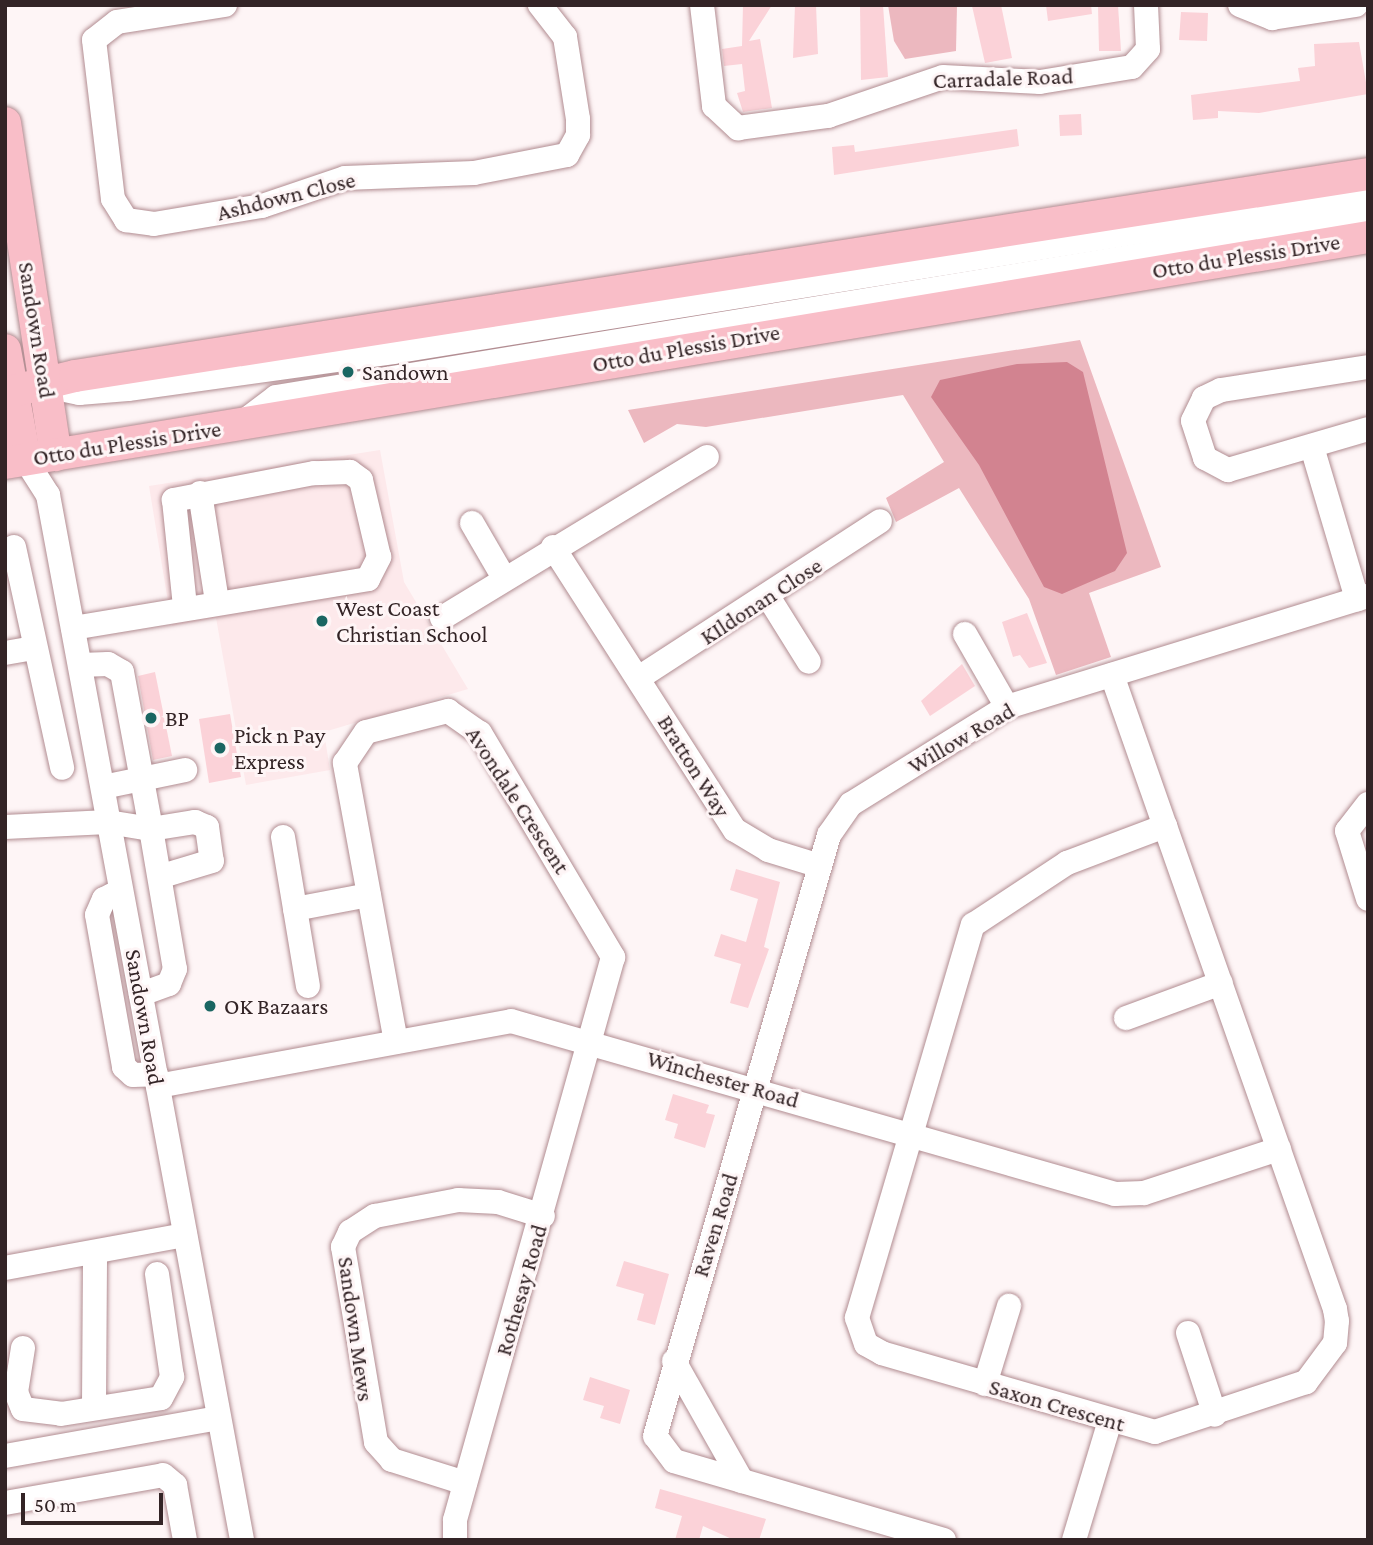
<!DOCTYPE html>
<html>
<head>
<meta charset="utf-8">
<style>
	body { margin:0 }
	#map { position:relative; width:1373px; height:1545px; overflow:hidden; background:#fef5f6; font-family:"Crimson Pro",serif }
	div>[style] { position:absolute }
	.built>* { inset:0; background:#fde9eb }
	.green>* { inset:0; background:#ecb8bf }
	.water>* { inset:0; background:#d28390 }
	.building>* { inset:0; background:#fbd2d8 }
	.roads { filter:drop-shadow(0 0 2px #b18c91) drop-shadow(0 0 2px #b18c91) }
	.minor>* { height:24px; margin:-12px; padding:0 12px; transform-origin:12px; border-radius:12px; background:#fff }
	.major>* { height:32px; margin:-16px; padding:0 16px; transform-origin:16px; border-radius:16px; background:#f9bec8 }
	.dots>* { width:19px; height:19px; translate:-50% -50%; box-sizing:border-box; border:4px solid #fef5f6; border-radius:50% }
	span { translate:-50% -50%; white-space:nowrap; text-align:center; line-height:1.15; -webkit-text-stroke:6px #fef5f6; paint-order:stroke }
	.street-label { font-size:23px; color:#332426 }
	.poi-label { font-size:23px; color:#332426 }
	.left { translate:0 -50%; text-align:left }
	.frame { position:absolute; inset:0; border:7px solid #332426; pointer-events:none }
	.scale { position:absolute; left:21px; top:1493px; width:142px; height:32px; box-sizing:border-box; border:4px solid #332426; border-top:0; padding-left:9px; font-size:21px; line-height:24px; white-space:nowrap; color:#332426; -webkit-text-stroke:5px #fef5f6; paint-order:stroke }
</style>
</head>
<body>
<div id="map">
	<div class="built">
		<div style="clip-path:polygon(380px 450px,404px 582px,468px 689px,324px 732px,330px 770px,246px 785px,216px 618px,172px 626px,149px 486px)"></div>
	</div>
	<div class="green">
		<div style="clip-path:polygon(888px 5px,957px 5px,956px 51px,905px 59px,894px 41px)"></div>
		<div style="clip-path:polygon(1080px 340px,1161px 567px,1089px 593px,1111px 657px,1056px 675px,1029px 599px,959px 488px,896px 522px,886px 498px,944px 462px,903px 395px,706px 427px,677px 424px,644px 443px,628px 410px)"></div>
	</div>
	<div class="water">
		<div style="clip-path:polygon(1067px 362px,1083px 372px,1127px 553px,1115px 571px,1062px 594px,1044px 587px,979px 465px,931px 397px,940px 380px,1017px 364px)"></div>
	</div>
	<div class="building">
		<div style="clip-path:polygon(743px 5px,772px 5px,749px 41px,760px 39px,772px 108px,743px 112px,737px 93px,745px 91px,742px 64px,724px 66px,722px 49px,742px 46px)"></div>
		<div style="clip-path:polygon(795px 5px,816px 5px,818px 54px,793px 58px)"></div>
		<div style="clip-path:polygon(860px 5px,883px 5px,888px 77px,861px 80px)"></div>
		<div style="clip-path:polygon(1001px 5px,1012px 58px,985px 63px,972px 6px)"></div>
		<div style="clip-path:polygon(1046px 5px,1091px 5px,1092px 14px,1048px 21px)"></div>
		<div style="clip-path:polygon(1098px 5px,1118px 5px,1121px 51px,1099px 51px)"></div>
		<div style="clip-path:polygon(1181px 12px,1208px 13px,1207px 41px,1179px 40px)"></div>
		<div style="clip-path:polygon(1359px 42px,1368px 94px,1259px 113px,1218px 111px,1218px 118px,1193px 120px,1191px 95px,1300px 81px,1298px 68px,1315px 66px,1314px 44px)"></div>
		<div style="clip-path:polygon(1081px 114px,1082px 135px,1060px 136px,1059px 115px)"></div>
		<div style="clip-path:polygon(1017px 129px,1019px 146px,834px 175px,832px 147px,854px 145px,855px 152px)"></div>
		<div style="clip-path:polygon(1027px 613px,1047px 663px,1029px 668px,1020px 655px,1013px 657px,1002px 622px)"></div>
		<div style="clip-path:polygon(962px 664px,975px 686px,930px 716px,921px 701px)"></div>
		<div style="clip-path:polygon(155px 672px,172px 756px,153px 760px,138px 676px)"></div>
		<div style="clip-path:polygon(230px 714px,241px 777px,209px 783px,199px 719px)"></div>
		<div style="clip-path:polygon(736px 869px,780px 882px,764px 947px,769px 949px,748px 1008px,730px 1003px,741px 964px,714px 956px,721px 934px,746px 942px,758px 899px,730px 890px)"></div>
		<div style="clip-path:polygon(673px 1094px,709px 1105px,706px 1113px,715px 1115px,705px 1148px,674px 1138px,678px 1124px,665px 1120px)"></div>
		<div style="clip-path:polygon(624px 1261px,669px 1274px,655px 1325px,637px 1320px,644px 1294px,616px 1286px)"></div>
		<div style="clip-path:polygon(590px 1377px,630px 1390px,620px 1424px,600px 1418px,604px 1406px,583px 1400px)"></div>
		<div style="clip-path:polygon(660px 1489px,766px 1519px,759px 1540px,734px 1540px,703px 1526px,699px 1540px,675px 1540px,682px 1516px,655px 1508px)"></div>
	</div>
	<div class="roads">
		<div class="minor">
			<div style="left:225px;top:5px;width:109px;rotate:171.1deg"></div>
			<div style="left:117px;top:22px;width:29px;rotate:142deg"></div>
			<div style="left:94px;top:40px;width:160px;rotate:83.2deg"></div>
			<div style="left:113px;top:199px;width:25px;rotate:58deg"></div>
			<div style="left:126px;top:220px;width:28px;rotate:8deg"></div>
			<div style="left:154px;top:224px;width:109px;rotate:-9.5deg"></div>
			<div style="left:262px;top:206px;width:88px;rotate:-18.6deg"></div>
			<div style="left:345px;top:178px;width:129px;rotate:-2.2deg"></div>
			<div style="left:474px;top:173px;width:95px;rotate:-11deg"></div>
			<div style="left:567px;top:155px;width:23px;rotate:-61deg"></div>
			<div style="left:578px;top:135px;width:16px;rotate:-90deg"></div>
			<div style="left:578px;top:119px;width:83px;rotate:-99deg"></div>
			<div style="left:565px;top:37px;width:41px;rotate:-128deg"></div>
			<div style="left:702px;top:5px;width:102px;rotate:83.2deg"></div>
			<div style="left:714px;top:106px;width:33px;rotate:43deg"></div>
			<div style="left:738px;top:128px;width:91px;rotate:-7.6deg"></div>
			<div style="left:828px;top:116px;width:121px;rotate:-18.7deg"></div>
			<div style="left:943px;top:77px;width:97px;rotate:3deg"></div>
			<div style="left:1040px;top:82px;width:93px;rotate:-9.3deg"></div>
			<div style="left:1132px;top:67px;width:24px;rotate:-48deg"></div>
			<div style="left:1148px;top:49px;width:44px;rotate:-92.6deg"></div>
			<div style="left:1240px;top:5px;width:35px;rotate:22deg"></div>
			<div style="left:1272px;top:18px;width:85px;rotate:-8.8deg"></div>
			<div style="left:1368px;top:367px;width:149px;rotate:171.1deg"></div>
			<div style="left:1221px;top:390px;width:19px;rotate:155deg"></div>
			<div style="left:1204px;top:398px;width:25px;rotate:116deg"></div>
			<div style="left:1193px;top:421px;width:39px;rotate:72deg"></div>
			<div style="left:1205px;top:458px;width:26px;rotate:28deg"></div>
			<div style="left:1228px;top:470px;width:146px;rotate:-16.3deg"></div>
			<div style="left:46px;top:386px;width:34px;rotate:12deg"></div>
			<div style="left:79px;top:393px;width:49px;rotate:-4.7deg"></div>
			<div style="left:128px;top:389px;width:268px;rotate:-7.9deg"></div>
			<div style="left:393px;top:352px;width:988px;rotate:-9.15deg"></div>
			<div style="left:239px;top:425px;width:46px;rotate:-37.1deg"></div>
			<div style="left:276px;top:397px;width:1107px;rotate:-9.31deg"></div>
			<div style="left:1312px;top:447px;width:159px;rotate:73.5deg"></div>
			<div style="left:25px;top:459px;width:43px;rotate:57.4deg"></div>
			<div style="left:48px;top:495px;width:1063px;rotate:79.48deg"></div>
			<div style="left:200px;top:493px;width:110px;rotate:81.1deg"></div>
			<div style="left:472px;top:523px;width:64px;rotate:59.8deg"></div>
			<div style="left:14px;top:547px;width:226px;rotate:77.7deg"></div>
			<div style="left:553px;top:547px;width:336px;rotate:57.3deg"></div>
			<div style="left:735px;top:830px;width:39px;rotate:31deg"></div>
			<div style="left:768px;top:850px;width:54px;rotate:17.1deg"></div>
			<div style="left:769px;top:598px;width:75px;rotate:58deg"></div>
			<div style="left:442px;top:618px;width:310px;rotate:-31.3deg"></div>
			<div style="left:73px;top:628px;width:299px;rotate:-9.4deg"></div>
			<div style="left:368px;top:579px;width:25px;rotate:-63deg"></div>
			<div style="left:379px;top:557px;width:79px;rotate:-103.2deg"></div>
			<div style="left:361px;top:480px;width:14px;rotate:-144deg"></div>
			<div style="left:350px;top:472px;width:36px;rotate:178deg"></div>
			<div style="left:314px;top:473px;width:143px;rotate:169.1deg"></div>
			<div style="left:174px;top:500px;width:108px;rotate:84.1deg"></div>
			<div style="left:965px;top:634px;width:84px;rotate:60.1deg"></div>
			<div style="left:5px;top:653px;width:29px;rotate:-10deg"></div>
			<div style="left:80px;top:665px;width:28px;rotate:-2deg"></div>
			<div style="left:108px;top:664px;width:16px;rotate:30deg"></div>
			<div style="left:122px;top:672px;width:160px;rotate:79.5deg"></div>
			<div style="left:151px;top:829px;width:45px;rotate:-9deg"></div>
			<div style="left:195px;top:822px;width:13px;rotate:23deg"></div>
			<div style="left:207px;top:827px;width:34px;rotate:82deg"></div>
			<div style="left:212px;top:861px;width:52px;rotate:163.3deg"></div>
			<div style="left:1112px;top:675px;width:160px;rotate:70.7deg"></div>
			<div style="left:1165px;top:826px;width:512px;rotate:70.61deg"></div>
			<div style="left:1335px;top:1309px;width:12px;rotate:81deg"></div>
			<div style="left:1337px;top:1321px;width:22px;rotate:95deg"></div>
			<div style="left:1335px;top:1343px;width:49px;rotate:126.6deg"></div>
			<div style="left:1306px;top:1382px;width:159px;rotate:161.7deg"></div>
			<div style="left:1155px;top:1432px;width:284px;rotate:-163.9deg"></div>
			<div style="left:882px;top:1353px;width:18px;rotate:-151deg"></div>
			<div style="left:866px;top:1344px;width:28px;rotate:-109deg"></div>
			<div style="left:857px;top:1318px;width:410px;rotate:-73.6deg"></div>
			<div style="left:973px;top:925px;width:113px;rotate:-33.4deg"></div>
			<div style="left:1067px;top:863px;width:105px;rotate:-20.7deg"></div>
			<div style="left:640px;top:677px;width:286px;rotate:-33deg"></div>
			<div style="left:103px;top:787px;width:84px;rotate:-11.7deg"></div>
			<div style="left:1368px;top:804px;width:34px;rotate:128deg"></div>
			<div style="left:1347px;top:831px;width:71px;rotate:72.8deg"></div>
			<div style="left:5px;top:827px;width:103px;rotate:-2.8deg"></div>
			<div style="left:108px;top:822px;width:44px;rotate:9.2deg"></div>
			<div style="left:151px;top:829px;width:142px;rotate:80.3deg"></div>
			<div style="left:175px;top:969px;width:16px;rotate:112deg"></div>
			<div style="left:169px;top:984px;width:30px;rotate:160deg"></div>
			<div style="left:283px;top:837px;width:151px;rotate:80.5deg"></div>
			<div style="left:120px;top:891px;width:18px;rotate:153deg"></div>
			<div style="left:104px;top:899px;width:17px;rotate:114deg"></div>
			<div style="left:97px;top:915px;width:154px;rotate:79.9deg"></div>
			<div style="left:124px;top:1067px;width:12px;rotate:42deg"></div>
			<div style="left:133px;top:1075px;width:23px;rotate:-2deg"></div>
			<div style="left:295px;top:909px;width:75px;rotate:-10.7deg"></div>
			<div style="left:1126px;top:1018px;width:101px;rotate:-20.2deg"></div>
			<div style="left:396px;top:1042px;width:284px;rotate:-100.4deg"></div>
			<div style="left:345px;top:763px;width:37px;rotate:-56deg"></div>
			<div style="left:366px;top:732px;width:85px;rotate:-14.4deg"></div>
			<div style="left:448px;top:711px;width:39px;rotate:35deg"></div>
			<div style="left:480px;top:733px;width:261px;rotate:59.3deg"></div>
			<div style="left:613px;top:957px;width:585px;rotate:105.68deg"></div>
			<div style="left:455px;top:1520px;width:20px;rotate:90deg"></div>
			<div style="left:158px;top:1086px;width:359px;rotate:-10.4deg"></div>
			<div style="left:511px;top:1021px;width:628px;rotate:15.98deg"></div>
			<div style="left:1115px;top:1194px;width:29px;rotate:-2deg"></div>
			<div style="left:1144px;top:1193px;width:142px;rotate:-18.1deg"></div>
			<div style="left:5px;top:1268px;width:183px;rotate:-10.4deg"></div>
			<div style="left:1188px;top:1333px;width:86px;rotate:71.8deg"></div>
			<div style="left:23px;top:1348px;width:45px;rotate:99deg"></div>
			<div style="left:16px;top:1392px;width:18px;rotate:68deg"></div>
			<div style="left:23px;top:1409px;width:38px;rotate:7deg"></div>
			<div style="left:61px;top:1414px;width:101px;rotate:-9.1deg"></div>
			<div style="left:161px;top:1398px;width:24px;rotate:-62deg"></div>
			<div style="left:172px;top:1377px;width:104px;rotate:-98.3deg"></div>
			<div style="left:674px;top:1361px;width:138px;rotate:60.5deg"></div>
			<div style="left:985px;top:1384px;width:82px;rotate:-72.9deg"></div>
			<div style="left:94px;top:1404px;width:152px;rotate:-89.6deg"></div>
			<div style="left:5px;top:1456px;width:216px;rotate:-10.1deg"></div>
			<div style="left:465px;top:1483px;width:77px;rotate:-162.5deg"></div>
			<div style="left:392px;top:1460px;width:24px;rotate:-132deg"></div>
			<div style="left:376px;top:1442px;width:198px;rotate:-99.6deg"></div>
			<div style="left:343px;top:1247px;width:17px;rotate:-65deg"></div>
			<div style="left:350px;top:1232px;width:30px;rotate:-33deg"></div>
			<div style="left:375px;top:1216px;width:85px;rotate:-10.9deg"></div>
			<div style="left:458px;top:1200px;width:40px;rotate:2.9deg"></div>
			<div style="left:498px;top:1202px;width:47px;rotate:17.3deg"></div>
			<div style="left:5px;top:1503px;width:160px;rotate:-10deg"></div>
			<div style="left:163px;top:1475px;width:16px;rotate:40deg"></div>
			<div style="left:175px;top:1485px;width:56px;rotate:79.7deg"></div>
			<div style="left:944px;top:1540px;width:281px;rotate:-163.7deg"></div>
			<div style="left:674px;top:1461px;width:31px;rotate:-127deg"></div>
			<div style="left:655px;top:1436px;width:626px;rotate:-73.85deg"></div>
			<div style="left:829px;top:835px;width:38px;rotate:-55deg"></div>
			<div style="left:851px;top:804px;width:184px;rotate:-31.9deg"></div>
			<div style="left:1007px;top:707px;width:378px;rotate:-17.1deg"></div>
			<div style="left:1074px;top:1540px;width:124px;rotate:-73.2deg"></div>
		</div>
		<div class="major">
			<div style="left:5px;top:123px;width:336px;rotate:81.3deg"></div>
			<div style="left:5px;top:350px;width:111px;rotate:79.6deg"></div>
			<div style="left:5px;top:393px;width:72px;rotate:-13.7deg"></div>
			<div style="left:75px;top:376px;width:1309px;rotate:-8.88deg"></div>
			<div style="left:5px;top:463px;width:1382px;rotate:-9.41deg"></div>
		</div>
	</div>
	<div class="dots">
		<div style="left:348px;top:372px;background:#1a6662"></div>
		<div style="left:322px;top:621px;background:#1a6662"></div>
		<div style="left:151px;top:718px;background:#1a6662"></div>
		<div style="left:220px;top:748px;background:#1a6662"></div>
		<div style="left:210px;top:1006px;background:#1a6662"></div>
	</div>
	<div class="street-label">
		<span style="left:1003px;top:78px;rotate:-2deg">Carradale Road</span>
		<span style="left:286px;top:196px;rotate:-14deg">Ashdown Close</span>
		<span style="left:1246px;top:256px;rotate:-9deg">Otto du Plessis Drive</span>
		<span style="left:37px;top:330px;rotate:81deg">Sandown Road</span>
		<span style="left:686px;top:348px;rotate:-10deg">Otto du Plessis Drive</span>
		<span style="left:127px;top:443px;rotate:-9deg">Otto du Plessis Drive</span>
		<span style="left:761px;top:601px;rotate:-33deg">KIldonan Close</span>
		<span style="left:961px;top:738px;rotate:-30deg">Willow Road</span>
		<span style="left:694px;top:766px;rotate:58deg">Bratton Way</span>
		<span style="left:518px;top:800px;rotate:57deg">Avondale Crescent</span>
		<span style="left:145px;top:1017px;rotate:80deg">Sandown Road</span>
		<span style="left:723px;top:1079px;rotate:16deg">Winchester Road</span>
		<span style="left:715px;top:1225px;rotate:-73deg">Raven Road</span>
		<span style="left:521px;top:1290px;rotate:-74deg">Rothesay Road</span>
		<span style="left:356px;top:1329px;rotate:82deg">Sandown Mews</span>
		<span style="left:1057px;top:1405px;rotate:16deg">Saxon Crescent</span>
	</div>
	<div class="poi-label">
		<span class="left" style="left:362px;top:372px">Sandown</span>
		<span class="left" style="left:336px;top:621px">West Coast<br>Christian School</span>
		<span class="left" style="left:165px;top:718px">BP</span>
		<span class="left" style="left:234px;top:748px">Pick n Pay<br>Express</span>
		<span class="left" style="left:224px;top:1006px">OK Bazaars</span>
	</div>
	<div class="frame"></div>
	<div class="scale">50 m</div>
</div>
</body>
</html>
